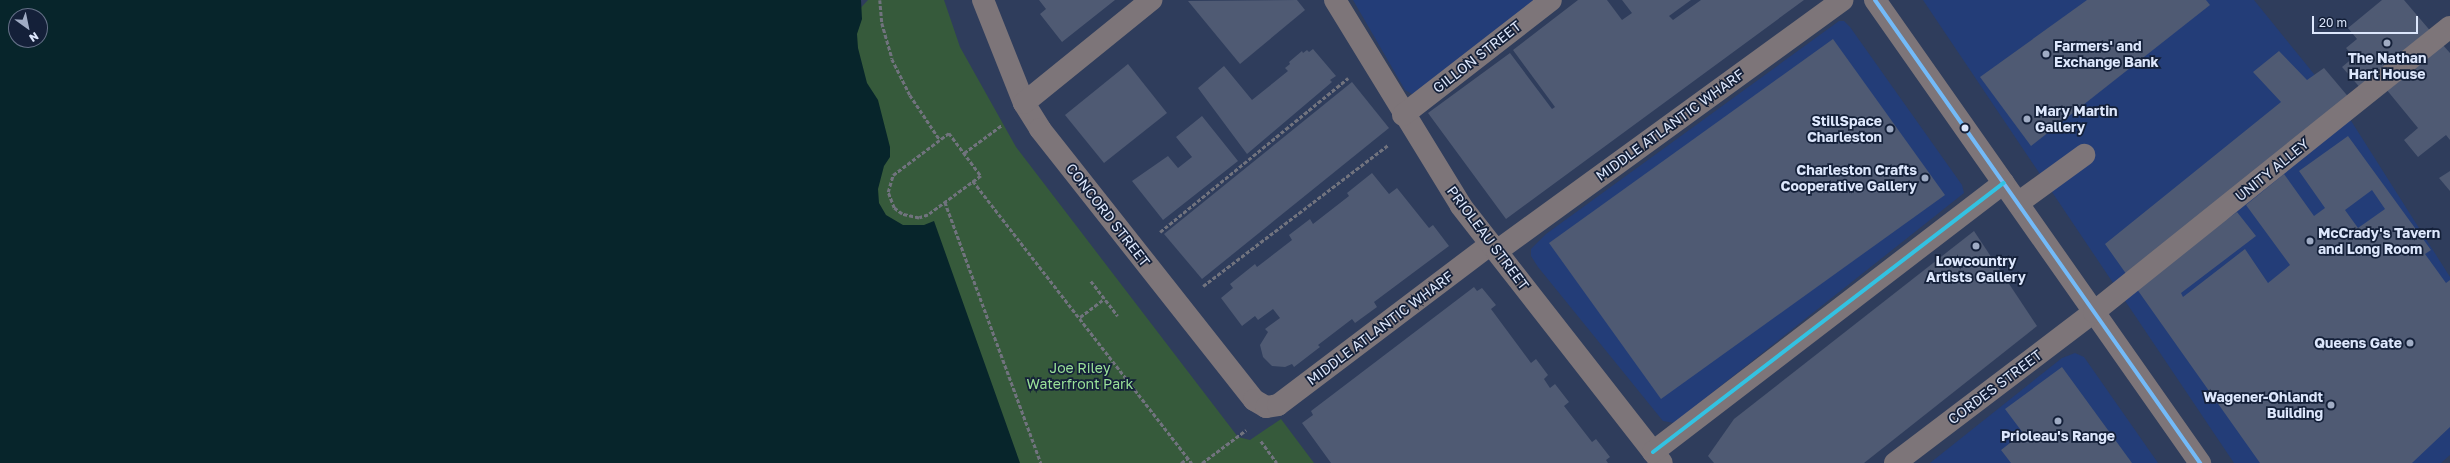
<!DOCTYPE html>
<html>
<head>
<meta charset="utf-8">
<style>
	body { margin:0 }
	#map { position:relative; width:2450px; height:463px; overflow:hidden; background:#2f3d5c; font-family:"Golos Text",sans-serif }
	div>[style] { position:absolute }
	.built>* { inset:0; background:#233d78 }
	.green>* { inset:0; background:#365a3b }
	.water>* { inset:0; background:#07252b }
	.building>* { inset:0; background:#4f5a73 }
	.path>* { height:2.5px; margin-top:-1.25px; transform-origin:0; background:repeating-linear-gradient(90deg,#71737e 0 4px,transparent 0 6px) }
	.minor>* { height:22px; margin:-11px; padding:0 11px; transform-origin:11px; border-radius:11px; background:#7d7579 }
	.bus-1>* { height:4px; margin:-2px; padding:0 2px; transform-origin:2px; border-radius:2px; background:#73baf8 }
	.bus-2>* { height:4px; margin:-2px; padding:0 2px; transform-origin:2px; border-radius:2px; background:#33c2e2 }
	.dots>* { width:11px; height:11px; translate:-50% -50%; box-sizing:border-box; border:2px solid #142039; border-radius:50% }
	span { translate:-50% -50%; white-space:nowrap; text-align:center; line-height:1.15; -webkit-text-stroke:3.5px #142039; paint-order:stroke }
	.poi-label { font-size:14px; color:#dde7fc; font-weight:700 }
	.left { translate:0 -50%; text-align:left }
	.right { translate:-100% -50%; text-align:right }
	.street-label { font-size:14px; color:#dde7fc }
	.park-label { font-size:14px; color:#9ae198 }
	.north { position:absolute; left:8px; top:8px; width:40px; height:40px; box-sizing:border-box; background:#142039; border:1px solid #647087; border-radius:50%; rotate:147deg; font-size:11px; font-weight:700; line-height:16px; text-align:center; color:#dde7fc }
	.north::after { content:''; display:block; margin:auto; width:14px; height:18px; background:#a0acc4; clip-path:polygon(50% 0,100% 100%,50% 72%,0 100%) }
	.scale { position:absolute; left:2312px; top:16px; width:106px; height:18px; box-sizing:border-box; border:2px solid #dde7fc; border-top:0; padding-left:5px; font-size:12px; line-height:14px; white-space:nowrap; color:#dde7fc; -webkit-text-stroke:3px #142039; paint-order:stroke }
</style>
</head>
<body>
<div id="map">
	<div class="built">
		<div style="clip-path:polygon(1353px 0,1538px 0,1420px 93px,1412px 94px,1405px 90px)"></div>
		<div style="clip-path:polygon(1923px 0,2254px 0,2348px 116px,2450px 277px,2450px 455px,2441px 463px,2234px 463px)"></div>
		<div style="clip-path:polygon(1839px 21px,1844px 21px,1850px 27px,1962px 185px,1964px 193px,1674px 423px,1663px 421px,1538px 267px,1531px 256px,1531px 249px,1546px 234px)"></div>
		<div style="clip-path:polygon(2075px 353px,2084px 357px,2158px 463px,1930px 463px,2062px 358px)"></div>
	</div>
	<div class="green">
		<div style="clip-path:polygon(868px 0,944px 0,960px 47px,1016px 147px,1238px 437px,1250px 440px,1281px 419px,1314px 463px,914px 463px,716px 163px)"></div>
	</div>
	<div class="water">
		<div style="clip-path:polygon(evenodd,0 0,861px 0,862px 19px,857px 34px,858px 48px,867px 83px,878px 100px,890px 147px,890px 157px,884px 166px,878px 189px,879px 203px,886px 215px,903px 225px,924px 225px,934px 221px,1020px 463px,0 463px,0 0,16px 16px,40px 16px,40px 40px,16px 40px,16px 16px)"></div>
	</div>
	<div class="building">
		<div style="clip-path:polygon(1039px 0,1115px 0,1062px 42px,1040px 14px,1046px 9px)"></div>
		<div style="clip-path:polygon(1297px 0,1305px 10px,1240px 64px,1188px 1px)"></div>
		<div style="clip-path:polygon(1578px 0,1607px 0,1622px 20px,1632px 13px,1622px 0,1691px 0,1669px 16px,1673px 20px,1701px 0,1804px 0,1506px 219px,1428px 113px,1510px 53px,1552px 109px,1555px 107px,1513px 50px)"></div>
		<div style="clip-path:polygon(2087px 0,2206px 0,2210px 5px,2031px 146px,1980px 77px)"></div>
		<div style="clip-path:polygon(2382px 0,2404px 0,2433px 34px,2363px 91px,2342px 67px,2354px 57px,2346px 48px,2357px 39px,2348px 28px)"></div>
		<div style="clip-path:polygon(1833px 39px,1945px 195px,1661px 399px,1549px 243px)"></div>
		<div style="clip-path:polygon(2442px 44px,2450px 53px,2450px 140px,2446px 135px,2418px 157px,2404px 140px,2418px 128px,2386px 89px)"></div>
		<div style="clip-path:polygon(1313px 49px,1336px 76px,1330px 80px,1332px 82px,1247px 154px,1198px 88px,1224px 66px,1252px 100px,1288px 71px,1285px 68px,1290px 64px,1289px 62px,1302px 51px,1303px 53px,1307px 50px,1309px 52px)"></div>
		<div style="clip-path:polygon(evenodd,2279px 51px,2307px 80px,2324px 68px,2351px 100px,2226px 220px,2237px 212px,2256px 236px,2181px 293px,2183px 297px,2245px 249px,2268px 283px,2290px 265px,2246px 205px,2284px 174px,2314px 216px,2325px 208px,2299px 171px,2348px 136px,2431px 250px,2425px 254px,2446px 283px,2450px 280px,2450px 427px,2412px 463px,2260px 463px,2105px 244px,2281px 102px,2253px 72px,2279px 51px,2372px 190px,2385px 209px,2358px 228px,2345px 210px,2372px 190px)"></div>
		<div style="clip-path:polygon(1128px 64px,1167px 113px,1104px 163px,1065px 115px)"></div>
		<div style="clip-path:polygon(1352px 82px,1389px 128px,1202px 279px,1164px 234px)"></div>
		<div style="clip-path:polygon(1202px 116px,1238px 161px,1163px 220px,1132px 181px,1168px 156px,1178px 168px,1192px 157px,1176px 137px)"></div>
		<div style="clip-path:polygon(2450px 171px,2450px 191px,2439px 178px)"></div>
		<div style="clip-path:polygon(1372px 173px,1389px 194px,1397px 188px,1429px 228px,1433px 225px,1449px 246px,1374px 302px,1377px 307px,1355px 323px,1352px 319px,1318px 345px,1320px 347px,1294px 367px,1292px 364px,1285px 367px,1272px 366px,1263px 357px,1260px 345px,1268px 332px,1265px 329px,1280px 318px,1273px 309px,1258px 320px,1255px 316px,1242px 326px,1221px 298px,1233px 288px,1230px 284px,1255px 264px,1257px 267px,1292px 240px,1289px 235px,1310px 219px,1313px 224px,1349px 196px,1347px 193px)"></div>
		<div style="clip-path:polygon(1974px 231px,2037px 326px,1864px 463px,1714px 463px,1708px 456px,1734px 419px)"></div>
		<div style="clip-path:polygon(1474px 287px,1477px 291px,1482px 288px,1496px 305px,1491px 309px,1531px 363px,1536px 359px,1548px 375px,1544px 379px,1550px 388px,1555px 384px,1569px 402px,1564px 406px,1592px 442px,1596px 439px,1610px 457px,1606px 460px,1608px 463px,1331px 463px,1302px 423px,1313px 415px,1311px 411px)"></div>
		<div style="clip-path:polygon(2062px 367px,2132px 463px,2011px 463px,2001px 450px,2023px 433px,2005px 409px)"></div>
	</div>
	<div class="path">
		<div style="left:880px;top:0;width:23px;rotate:85deg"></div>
		<div style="left:882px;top:23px;width:37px;rotate:74deg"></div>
		<div style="left:892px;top:59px;width:40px;rotate:63.4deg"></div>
		<div style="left:910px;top:95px;width:54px;rotate:56.3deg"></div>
		<div style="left:949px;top:133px;width:54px;rotate:53.3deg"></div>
		<div style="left:981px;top:176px;width:66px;rotate:143.7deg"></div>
		<div style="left:928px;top:215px;width:9px;rotate:162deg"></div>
		<div style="left:919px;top:218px;width:17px;rotate:-167deg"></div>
		<div style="left:902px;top:214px;width:10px;rotate:-143deg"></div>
		<div style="left:894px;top:208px;width:17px;rotate:-111deg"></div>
		<div style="left:888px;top:192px;width:18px;rotate:-74deg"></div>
		<div style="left:893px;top:175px;width:70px;rotate:-36.9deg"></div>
		<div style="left:964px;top:153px;width:47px;rotate:-36.4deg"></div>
		<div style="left:973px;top:181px;width:357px;rotate:52.2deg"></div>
		<div style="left:945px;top:202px;width:278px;rotate:69.8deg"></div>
		<div style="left:1160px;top:232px;width:243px;rotate:-39.3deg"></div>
		<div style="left:1091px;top:281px;width:44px;rotate:52.4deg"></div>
		<div style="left:1203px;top:286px;width:233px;rotate:-37.3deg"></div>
		<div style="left:1080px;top:317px;width:30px;rotate:-37deg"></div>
		<div style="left:1261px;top:441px;width:27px;rotate:54deg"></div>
		<div style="left:1181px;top:463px;width:9px;rotate:-36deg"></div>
		<div style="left:1202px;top:463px;width:55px;rotate:-36.9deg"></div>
	</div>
	<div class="minor">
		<div style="left:983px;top:0;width:111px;rotate:68.3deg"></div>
		<div style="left:1024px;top:103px;width:31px;rotate:58deg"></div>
		<div style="left:1040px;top:129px;width:345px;rotate:51.7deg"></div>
		<div style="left:1254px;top:400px;width:14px;rotate:30deg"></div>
		<div style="left:1266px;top:407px;width:12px;rotate:-9deg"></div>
		<div style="left:1278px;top:405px;width:267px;rotate:-37.1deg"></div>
		<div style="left:1335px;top:0;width:241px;rotate:58.5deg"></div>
		<div style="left:1461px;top:206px;width:326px;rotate:52deg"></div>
		<div style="left:1875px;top:0;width:566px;rotate:54.93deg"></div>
		<div style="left:1024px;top:103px;width:164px;rotate:-39deg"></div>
		<div style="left:1403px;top:115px;width:187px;rotate:-37.8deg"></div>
		<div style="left:2018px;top:203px;width:82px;rotate:-36deg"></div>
		<div style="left:1497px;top:251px;width:427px;rotate:-36deg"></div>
		<div style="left:1653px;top:452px;width:442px;rotate:-37.5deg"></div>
		<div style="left:1895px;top:463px;width:250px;rotate:-37.2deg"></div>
		<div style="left:2094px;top:312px;width:456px;rotate:-38.7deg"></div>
	</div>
	<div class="bus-1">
		<div style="left:1875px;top:0;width:566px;rotate:54.93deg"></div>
	</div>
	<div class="bus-2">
		<div style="left:1653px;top:452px;width:442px;rotate:-37.5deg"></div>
	</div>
	<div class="dots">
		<div style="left:2387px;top:43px;background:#a0acc4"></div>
		<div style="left:2046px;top:54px;background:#a0acc4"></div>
		<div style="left:2027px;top:119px;background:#a0acc4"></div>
		<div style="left:1965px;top:128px;background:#dde7fc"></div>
		<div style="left:1890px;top:129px;background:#a0acc4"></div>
		<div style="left:1925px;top:178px;background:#a0acc4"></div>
		<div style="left:2310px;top:241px;background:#a0acc4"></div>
		<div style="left:1976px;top:246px;background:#a0acc4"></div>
		<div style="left:2410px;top:343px;background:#a0acc4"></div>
		<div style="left:2331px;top:405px;background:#a0acc4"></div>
		<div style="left:2058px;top:421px;background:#a0acc4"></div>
	</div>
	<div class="poi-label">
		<span class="left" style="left:2054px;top:54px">Farmers' and<br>Exchange Bank</span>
		<span style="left:2387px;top:66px">The Nathan<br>Hart House</span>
		<span class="left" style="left:2035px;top:119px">Mary Martin<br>Gallery</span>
		<span class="right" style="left:1882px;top:129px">StillSpace<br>Charleston</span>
		<span class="right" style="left:1917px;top:178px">Charleston Crafts<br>Cooperative Gallery</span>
		<span class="left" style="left:2318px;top:241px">McCrady's Tavern<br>and Long Room</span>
		<span style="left:1976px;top:269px">Lowcountry<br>Artists Gallery</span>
		<span class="right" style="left:2402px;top:343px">Queens Gate</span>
		<span class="right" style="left:2323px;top:405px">Wagener-Ohlandt<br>Building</span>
		<span style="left:2058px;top:436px">Prioleau's Range</span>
	</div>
	<div class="street-label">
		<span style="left:1477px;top:57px;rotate:-38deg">GILLON STREET</span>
		<span style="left:1670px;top:125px;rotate:-36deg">MIDDLE ATLANTIC WHARF</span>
		<span style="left:2272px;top:170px;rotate:-39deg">UNITY ALLEY</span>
		<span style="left:1108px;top:215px;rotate:52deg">CONCORD STREET</span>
		<span style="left:1488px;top:238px;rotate:53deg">PRIOLEAU STREET</span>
		<span style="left:1380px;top:328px;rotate:-37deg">MIDDLE ATLANTIC WHARF</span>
		<span style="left:1995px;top:387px;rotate:-37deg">CORDES STREET</span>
	</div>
	<div class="park-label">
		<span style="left:1080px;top:376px">Joe Riley<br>Waterfront Park</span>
	</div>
	<div class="north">N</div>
	<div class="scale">20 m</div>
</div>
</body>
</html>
